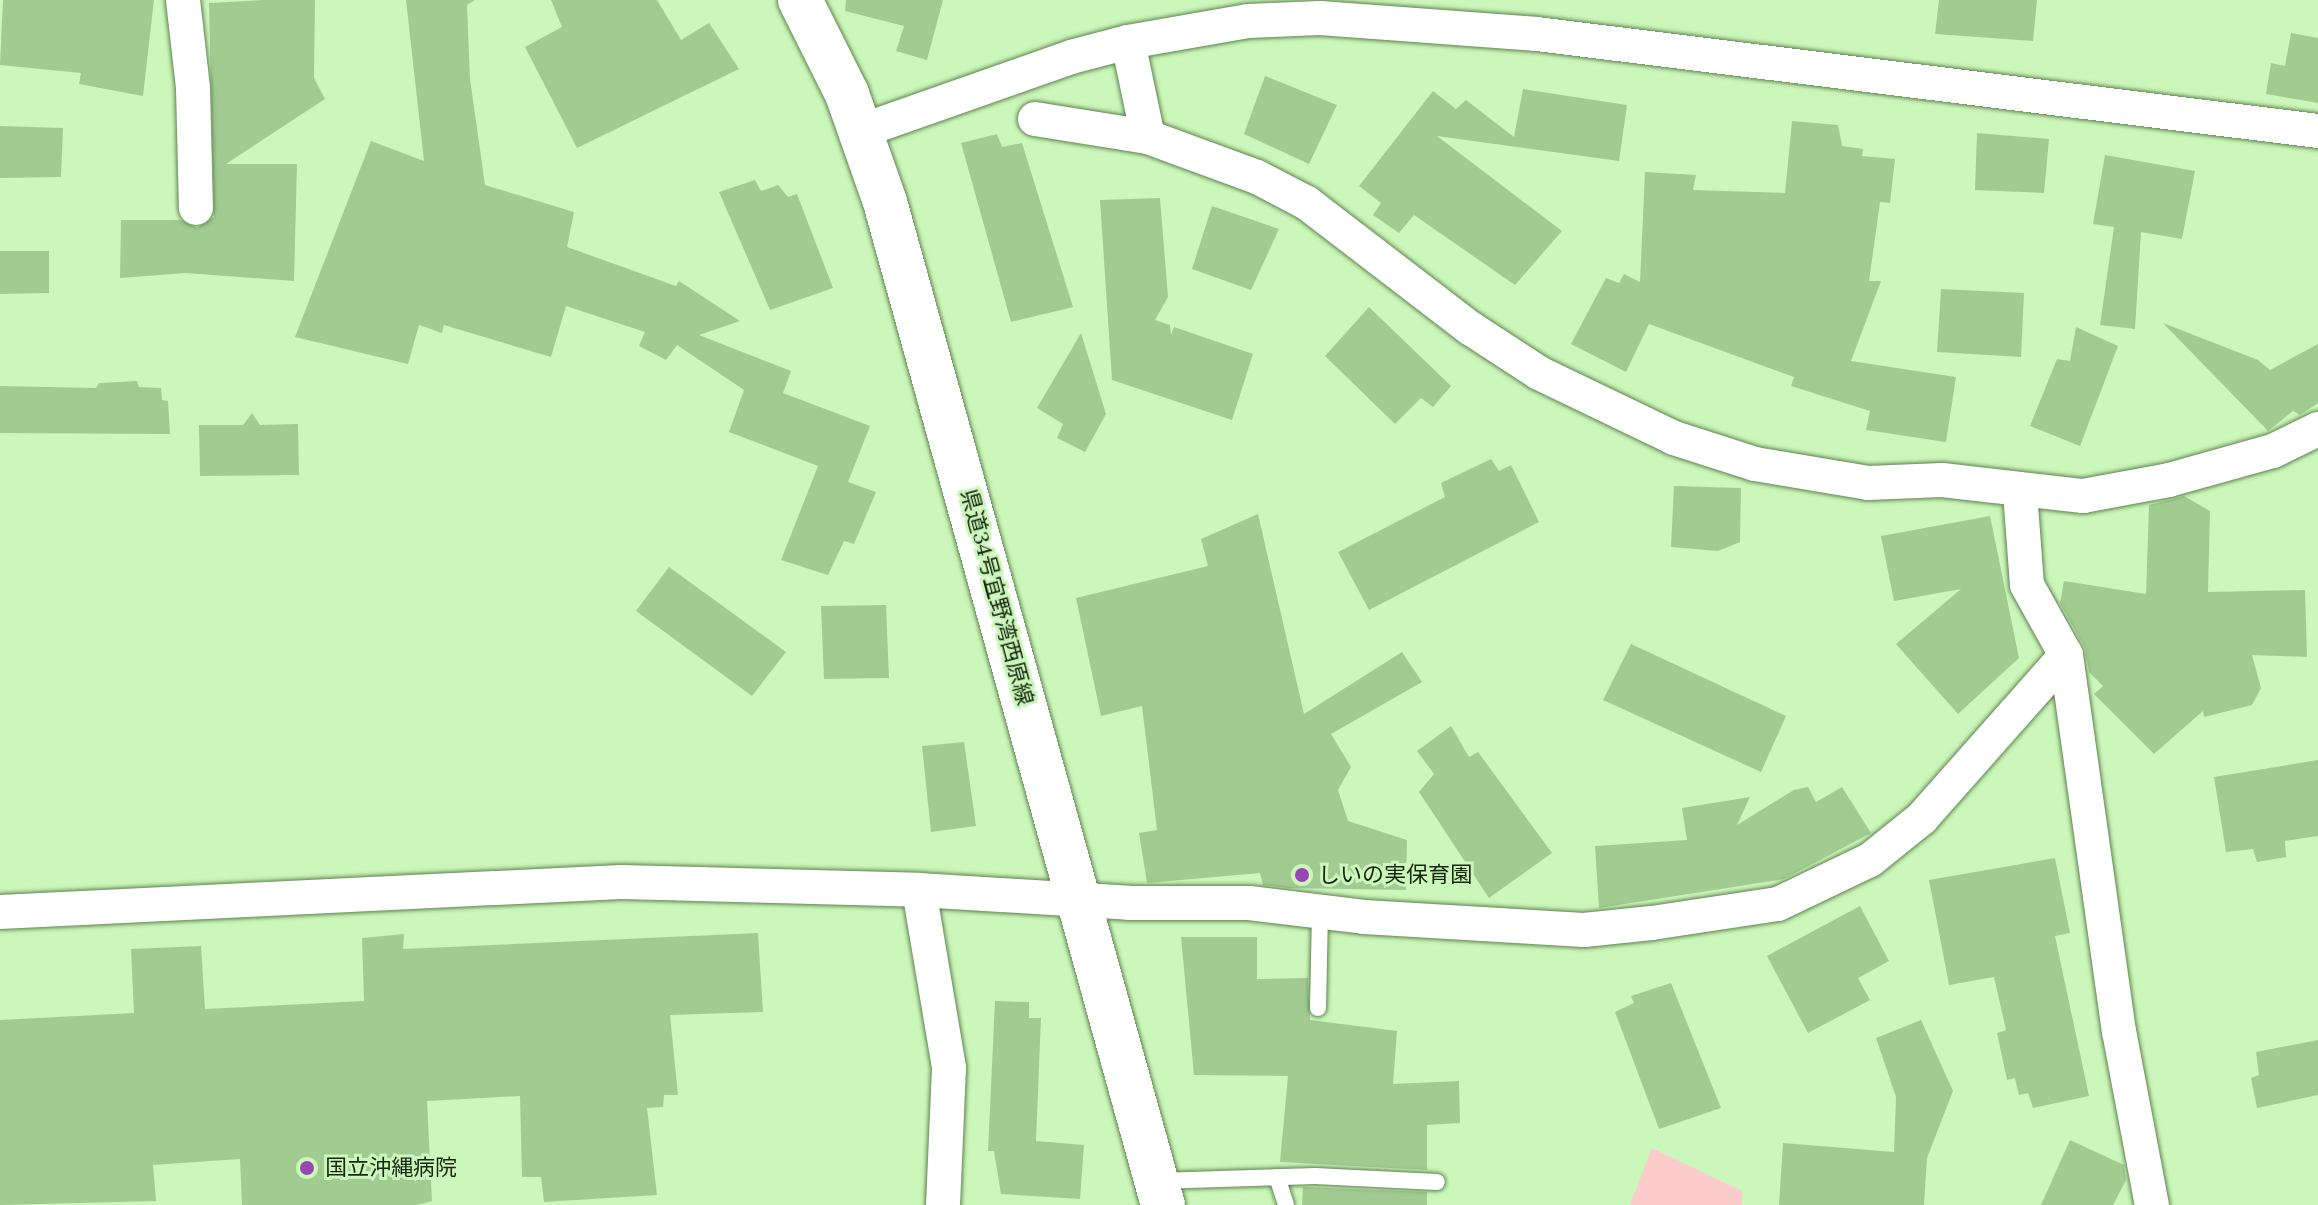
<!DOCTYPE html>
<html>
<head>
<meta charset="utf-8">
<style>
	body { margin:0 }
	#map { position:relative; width:2318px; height:1205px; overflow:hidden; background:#ccf7bb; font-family:Lora,"Noto Sans JP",serif }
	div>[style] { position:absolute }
	.green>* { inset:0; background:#fccbcc }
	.building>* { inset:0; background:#a2cb92 }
	.roads { filter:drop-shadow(0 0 2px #5e844e) drop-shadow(0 0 2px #5e844e) }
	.lane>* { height:16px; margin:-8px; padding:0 8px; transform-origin:8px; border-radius:8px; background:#fff }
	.street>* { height:34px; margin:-17px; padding:0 17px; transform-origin:17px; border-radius:17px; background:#fff }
	.secondary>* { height:44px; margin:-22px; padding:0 22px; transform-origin:22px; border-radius:22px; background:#fff }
	.dots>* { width:22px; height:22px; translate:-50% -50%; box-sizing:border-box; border:4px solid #ccf7bb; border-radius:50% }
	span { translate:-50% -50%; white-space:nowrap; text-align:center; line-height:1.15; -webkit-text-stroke:6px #ccf7bb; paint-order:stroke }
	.street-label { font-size:22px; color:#15250f }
	.poi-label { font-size:22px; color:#15250f }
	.left { translate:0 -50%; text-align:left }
</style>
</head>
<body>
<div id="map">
	<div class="green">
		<div style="clip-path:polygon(1652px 1148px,1742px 1191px,1742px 1205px,1630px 1205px)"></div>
	</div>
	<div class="building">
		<div style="clip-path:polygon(3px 0,154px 0,143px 96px,79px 84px,81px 73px,0 65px)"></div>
		<div style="clip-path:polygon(264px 0,315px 0,314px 78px,325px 99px,226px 164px,297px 164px,294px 281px,186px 273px,120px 278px,121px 220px,180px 220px,197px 228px,214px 217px,209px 3px)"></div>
		<div style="clip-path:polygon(406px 0,475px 0,467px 5px,470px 79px,485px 185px,574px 212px,567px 247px,676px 286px,679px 281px,740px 321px,699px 335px,791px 371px,783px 393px,870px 426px,848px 482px,876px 492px,854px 544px,844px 541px,828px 575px,781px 560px,818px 466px,729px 432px,744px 390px,677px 345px,666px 360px,639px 346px,645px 332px,566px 306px,551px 357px,444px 325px,442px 333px,419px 325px,408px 364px,295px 337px,371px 141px,424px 161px)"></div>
		<div style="clip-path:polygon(551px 0,657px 0,681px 40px,709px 23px,739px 69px,577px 148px,525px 47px,562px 27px)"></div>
		<div style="clip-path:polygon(846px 0,943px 0,927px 60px,896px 51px,904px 26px,845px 11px)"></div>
		<div style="clip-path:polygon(1939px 0,2037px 0,2033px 41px,1935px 34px)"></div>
		<div style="clip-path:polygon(2291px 33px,2318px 38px,2318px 103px,2266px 94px,2271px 63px,2285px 66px)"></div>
		<div style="clip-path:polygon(1265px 76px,1337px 105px,1309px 164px,1244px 134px)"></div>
		<div style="clip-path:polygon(1523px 89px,1627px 105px,1619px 161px,1437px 136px,1562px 231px,1515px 285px,1414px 215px,1399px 233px,1373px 215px,1381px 203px,1359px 186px,1433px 91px,1456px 109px,1466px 100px,1514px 137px)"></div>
		<div style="clip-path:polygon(1792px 121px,1838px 125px,1842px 146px,1863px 149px,1862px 156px,1895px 159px,1890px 203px,1880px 202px,1869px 281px,1881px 281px,1851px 361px,1956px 377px,1946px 442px,1866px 430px,1870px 411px,1791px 386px,1794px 377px,1649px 324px,1626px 372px,1571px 344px,1606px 278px,1619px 283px,1624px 274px,1640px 282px,1645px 172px,1696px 175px,1693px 190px,1785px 193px)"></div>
		<div style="clip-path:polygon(0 126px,63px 128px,61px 177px,0 178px)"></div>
		<div style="clip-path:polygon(1977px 133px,2049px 139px,2044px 193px,1975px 190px)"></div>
		<div style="clip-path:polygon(997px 134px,1002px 147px,1022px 143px,1073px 307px,1011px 322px,961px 143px)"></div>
		<div style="clip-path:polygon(2105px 155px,2195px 171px,2182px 239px,2141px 232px,2135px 329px,2100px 325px,2114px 227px,2093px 224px)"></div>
		<div style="clip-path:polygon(755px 180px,761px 191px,778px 185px,788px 197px,797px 194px,833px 288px,770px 310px,719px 192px)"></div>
		<div style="clip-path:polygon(1160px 198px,1168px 297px,1155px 320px,1170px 325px,1171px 335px,1174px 327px,1253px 354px,1232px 420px,1112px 380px,1100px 200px)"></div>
		<div style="clip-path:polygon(1212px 206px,1279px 229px,1251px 290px,1192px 269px)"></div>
		<div style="clip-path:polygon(0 251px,49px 251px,49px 293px,0 294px)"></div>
		<div style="clip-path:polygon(1941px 289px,2024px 293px,2021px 357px,1937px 352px)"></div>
		<div style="clip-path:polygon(1369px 307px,1451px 386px,1433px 407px,1421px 398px,1395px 424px,1325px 356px)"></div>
		<div style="clip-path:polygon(2163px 323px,2258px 360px,2270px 370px,2318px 344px,2318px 403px,2300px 415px,2293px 411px,2268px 431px)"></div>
		<div style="clip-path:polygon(2076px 327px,2118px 346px,2080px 446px,2030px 426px,2057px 359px,2070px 361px)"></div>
		<div style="clip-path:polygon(1081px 333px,1106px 414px,1085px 452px,1057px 438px,1063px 424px,1037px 408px)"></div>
		<div style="clip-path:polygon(137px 381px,139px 387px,161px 388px,162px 400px,168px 401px,170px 434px,0 433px,0 386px,96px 388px,99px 383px)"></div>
		<div style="clip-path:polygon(252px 413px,260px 425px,298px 424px,299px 475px,200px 476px,199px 425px,243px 425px)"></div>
		<div style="clip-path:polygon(1491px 459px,1499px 471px,1511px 465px,1539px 522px,1369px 610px,1338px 552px,1445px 497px,1441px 483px)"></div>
		<div style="clip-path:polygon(1674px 486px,1741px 488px,1740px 542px,1718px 551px,1671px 547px)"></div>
		<div style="clip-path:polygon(2184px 496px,2210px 511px,2208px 592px,2305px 590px,2307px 657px,2252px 655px,2261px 688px,2252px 705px,2204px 717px,2203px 711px,2154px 754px,2094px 694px,2103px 686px,2089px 672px,2085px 648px,2060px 603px,2064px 581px,2146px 594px,2149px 505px)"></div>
		<div style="clip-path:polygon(1258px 514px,1304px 714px,1402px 652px,1422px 682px,1331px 734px,1351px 767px,1338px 790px,1348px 821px,1407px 840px,1406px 890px,1288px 888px,1263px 885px,1260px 873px,1147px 883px,1139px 833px,1157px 830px,1142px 706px,1101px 716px,1076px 598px,1208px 566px,1201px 539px)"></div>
		<div style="clip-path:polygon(1990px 516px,2019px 658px,1958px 714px,1896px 644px,1961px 589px,1894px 601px,1881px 536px)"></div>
		<div style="clip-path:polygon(669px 567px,786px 652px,752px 696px,636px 611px)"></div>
		<div style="clip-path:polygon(886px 605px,889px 678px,824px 679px,821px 606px)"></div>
		<div style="clip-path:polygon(1631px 644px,1786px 716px,1761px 772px,1603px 700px)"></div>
		<div style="clip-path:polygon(1451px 726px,1469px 757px,1478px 752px,1552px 853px,1489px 898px,1419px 792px,1434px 774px,1417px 751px)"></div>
		<div style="clip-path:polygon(964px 742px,976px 826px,931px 832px,922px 746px)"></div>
		<div style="clip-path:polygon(2318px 760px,2318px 836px,2285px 841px,2286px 857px,2257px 862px,2253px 849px,2226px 852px,2214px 777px)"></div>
		<div style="clip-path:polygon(1808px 787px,1816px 802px,1842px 787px,1871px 833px,1784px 879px,1599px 908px,1595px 846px,1687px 840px,1682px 808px,1750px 797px,1737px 825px,1794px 790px)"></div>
		<div style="clip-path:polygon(2055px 858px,2070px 933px,2055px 936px,2089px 1096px,2033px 1108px,2028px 1093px,2019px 1095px,2015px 1078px,2007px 1080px,1997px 1033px,2006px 1030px,1994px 977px,1949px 985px,1929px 880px)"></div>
		<div style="clip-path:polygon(1860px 906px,1889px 961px,1858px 978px,1870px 1000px,1808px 1033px,1767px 956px)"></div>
		<div style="clip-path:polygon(758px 933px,763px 1012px,670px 1015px,678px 1095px,664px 1095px,663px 1107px,647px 1108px,657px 1195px,544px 1202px,541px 1177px,522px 1177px,520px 1096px,427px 1101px,432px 1201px,416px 1205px,242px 1205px,240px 1159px,153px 1165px,156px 1201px,0 1205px,0 1020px,134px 1013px,131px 949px,201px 946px,205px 1009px,364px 1001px,362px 938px,404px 934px,403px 949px)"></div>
		<div style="clip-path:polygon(1181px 937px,1257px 937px,1257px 979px,1308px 978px,1310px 1020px,1397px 1031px,1393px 1084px,1459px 1081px,1460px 1123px,1427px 1125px,1427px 1170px,1280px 1162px,1288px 1076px,1194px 1075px)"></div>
		<div style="clip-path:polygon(1671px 983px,1721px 1108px,1659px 1129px,1615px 1012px,1634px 1003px,1631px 996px)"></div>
		<div style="clip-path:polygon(995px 1001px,1029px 1002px,1029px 1018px,1041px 1018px,1036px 1141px,1084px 1145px,1080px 1199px,1001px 1194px,994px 1151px,988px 1151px)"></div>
		<div style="clip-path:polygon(1921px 1020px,1953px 1091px,1927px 1158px,1924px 1205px,1779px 1205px,1783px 1143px,1894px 1152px,1896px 1097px,1876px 1038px)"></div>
		<div style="clip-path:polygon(2318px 1040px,2318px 1095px,2257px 1108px,2251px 1078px,2259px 1075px,2256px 1052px)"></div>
		<div style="clip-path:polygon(2070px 1140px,2124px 1165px,2126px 1180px,2113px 1205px,2041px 1205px)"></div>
		<div style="clip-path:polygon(1303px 1187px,1427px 1192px,1427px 1205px,1302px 1205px)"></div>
	</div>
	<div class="roads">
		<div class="lane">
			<div style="left:1318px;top:1008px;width:97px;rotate:-88.8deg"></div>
			<div style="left:1277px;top:1177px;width:29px;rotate:72deg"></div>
			<div style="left:1158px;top:1181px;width:157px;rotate:-1.8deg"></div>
			<div style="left:1315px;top:1176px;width:122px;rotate:2.8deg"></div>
		</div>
		<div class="street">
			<div style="left:183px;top:0;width:89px;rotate:83.5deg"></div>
			<div style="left:193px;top:88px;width:120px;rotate:88.6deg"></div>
			<div style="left:1128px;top:42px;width:97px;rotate:78.1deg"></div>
			<div style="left:1035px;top:119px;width:114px;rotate:9.1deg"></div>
			<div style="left:1148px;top:137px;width:116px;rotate:20.2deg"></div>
			<div style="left:1257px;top:177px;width:56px;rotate:27.5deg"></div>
			<div style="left:1307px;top:203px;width:205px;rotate:37.5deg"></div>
			<div style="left:1470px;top:328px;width:82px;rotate:33.1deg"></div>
			<div style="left:1539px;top:373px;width:150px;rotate:25.7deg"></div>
			<div style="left:1674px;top:438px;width:85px;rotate:17.8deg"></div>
			<div style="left:1755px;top:464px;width:115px;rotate:9.5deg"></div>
			<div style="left:1868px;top:483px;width:74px;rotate:-2.3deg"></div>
			<div style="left:1942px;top:480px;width:142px;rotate:6.5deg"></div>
			<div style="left:2083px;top:496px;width:87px;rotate:-10.5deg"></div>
			<div style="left:2169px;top:480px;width:108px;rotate:-15.6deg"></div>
			<div style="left:2273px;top:451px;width:50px;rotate:-26.1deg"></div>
			<div style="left:861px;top:131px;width:223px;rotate:-19.4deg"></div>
			<div style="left:1071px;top:57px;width:59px;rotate:-14.7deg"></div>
			<div style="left:1128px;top:42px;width:122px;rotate:-9.9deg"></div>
			<div style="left:1248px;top:21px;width:72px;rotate:-2.4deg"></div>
			<div style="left:1320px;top:18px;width:218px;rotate:4.2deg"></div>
			<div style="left:1537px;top:34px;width:787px;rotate:7.08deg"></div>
			<div style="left:2020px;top:492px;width:93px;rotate:85.7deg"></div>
			<div style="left:2027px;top:585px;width:80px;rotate:60.9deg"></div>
			<div style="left:2066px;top:655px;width:380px;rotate:82deg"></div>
			<div style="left:2119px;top:1031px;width:177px;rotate:79.3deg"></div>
			<div style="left:919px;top:890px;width:181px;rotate:80.4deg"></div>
			<div style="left:949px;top:1068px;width:137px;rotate:92.5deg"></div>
			<div style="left:0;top:912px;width:622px;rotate:-2.77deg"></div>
			<div style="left:621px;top:882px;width:298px;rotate:1.5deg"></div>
			<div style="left:919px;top:890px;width:210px;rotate:3.5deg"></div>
			<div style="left:1129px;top:903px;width:120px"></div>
			<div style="left:1249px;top:903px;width:116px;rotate:6.9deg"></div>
			<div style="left:1364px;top:917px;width:220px;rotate:3.4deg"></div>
			<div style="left:1584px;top:930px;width:68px;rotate:-5.9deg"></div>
			<div style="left:1652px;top:923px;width:127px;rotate:-8.6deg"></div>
			<div style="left:1778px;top:904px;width:102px;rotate:-25.6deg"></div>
			<div style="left:1870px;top:860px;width:67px;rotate:-38.9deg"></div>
			<div style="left:1922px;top:818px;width:217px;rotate:-48.5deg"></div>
		</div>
		<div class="secondary">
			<div style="left:800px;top:0;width:105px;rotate:63.4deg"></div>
			<div style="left:847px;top:94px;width:114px;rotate:70.6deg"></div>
			<div style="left:885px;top:202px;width:1041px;rotate:74.51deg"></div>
		</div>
	</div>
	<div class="dots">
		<div style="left:1302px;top:875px;background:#9946b5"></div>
		<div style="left:307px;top:1168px;background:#9946b5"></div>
	</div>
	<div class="street-label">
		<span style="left:997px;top:597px;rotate:75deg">県道34号宜野湾西原線</span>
	</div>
	<div class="poi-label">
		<span class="left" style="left:1318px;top:875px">しいの実保育園</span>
		<span class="left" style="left:325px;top:1168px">国立沖縄病院</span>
	</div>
</div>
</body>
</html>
